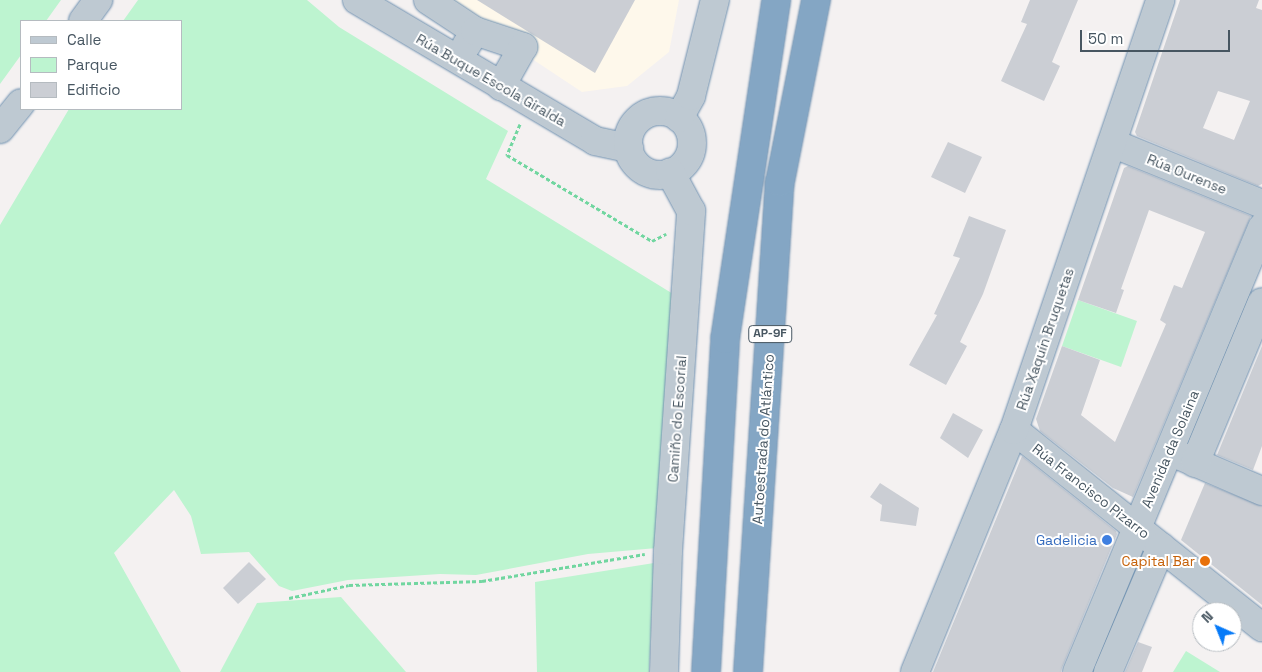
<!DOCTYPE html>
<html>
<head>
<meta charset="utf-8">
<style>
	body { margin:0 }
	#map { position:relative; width:1262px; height:672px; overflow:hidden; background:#f4f1f1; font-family:"Space Grotesk",sans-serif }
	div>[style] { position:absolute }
	.commercial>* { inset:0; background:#fef8eb }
	.green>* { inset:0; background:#bdf4d0 }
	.building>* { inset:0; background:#cbced4 }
	.path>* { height:3px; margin-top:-1.5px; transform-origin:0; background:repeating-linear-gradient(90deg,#71d6a0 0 4px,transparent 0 6.5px) }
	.roads { filter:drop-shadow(0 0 1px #7091b0) drop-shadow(0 0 1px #7091b0) }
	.minor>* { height:28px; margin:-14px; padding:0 14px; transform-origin:14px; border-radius:14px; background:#bec9d2 }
	.minor>.ring { margin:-14px; padding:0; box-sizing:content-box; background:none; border:28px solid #bec9d2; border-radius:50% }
	.highway>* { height:28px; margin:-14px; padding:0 14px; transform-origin:14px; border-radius:14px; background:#84a6c4 }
	.dots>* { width:14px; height:14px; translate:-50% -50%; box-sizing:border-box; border:2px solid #fff; border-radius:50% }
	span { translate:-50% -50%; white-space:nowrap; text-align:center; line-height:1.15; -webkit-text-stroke:4px #fff; paint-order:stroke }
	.shield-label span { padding:1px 4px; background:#fff; border:1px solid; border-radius:4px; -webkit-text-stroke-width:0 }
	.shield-label { font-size:12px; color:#475661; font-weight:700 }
	.street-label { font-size:14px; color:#475661 }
	.shop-label { font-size:14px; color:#366cbe }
	.right { translate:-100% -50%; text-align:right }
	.food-label { font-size:14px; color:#c56008 }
	.legend { position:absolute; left:20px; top:20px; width:162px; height:90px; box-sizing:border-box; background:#fff; border:1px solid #b5bbc0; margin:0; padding:6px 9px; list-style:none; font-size:15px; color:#475661 }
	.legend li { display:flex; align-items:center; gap:10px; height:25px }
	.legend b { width:25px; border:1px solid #b5bbc0 }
	.north { position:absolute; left:1192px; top:602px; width:50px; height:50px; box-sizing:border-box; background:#fff; border:1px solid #b5bbc0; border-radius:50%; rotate:316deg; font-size:14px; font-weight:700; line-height:20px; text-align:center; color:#475661 }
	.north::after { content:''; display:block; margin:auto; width:18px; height:22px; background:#067af8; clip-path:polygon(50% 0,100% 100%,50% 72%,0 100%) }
	.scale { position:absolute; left:1080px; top:30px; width:150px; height:22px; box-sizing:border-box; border:2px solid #475661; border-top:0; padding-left:6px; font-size:15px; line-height:18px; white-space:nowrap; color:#475661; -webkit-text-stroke:4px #fff; paint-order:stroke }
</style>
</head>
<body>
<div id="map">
	<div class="commercial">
		<div style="clip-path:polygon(443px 0,679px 0,669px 52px,627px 86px,582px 92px)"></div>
	</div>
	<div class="green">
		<div style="clip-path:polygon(0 0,61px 0,46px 21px,21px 21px,21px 55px,0 84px)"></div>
		<div style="clip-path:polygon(138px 0,307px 0,339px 27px,508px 131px,486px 179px,678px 297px,657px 548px,588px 554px,476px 575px,440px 574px,348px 580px,292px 591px,279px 586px,249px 552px,201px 554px,191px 516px,174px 490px,114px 553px,181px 672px,0 672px,0 225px,69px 109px,181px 109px,181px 21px,123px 21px)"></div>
		<div style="clip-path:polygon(1078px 300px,1137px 321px,1121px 367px,1062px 346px)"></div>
		<div style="clip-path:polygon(654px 563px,649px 672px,537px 672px,535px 582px)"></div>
		<div style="clip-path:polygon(341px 597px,406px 672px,220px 672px,257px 603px)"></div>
		<div style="clip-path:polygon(1186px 651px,1220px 672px,1173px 672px)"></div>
	</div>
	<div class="building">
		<div style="clip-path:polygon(477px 0,635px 0,595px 73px)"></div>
		<div style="clip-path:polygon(1030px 0,1078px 0,1052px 62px,1060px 66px,1044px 101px,1001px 81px,1027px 24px,1021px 22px)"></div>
		<div style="clip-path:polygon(evenodd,1180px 0,1259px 0,1256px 8px,1262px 10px,1262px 184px,1258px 186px,1137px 136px,1135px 132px,1180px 0,1218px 91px,1250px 101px,1234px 140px,1203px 128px,1218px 91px)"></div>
		<div style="clip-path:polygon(948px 142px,982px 157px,965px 193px,931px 177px)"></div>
		<div style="clip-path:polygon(1128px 166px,1251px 216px,1133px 497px,1113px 488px,1040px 431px,1036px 419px,1062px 346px,1100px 360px,1081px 415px,1115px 442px,1166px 324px,1160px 320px,1174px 285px,1182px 288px,1205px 232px,1149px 210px,1121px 289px,1124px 290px,1116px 313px,1078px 300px,1124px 168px)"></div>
		<div style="clip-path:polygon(969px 216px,1006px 230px,983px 294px,960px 342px,967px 346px,946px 385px,909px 365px,937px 315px,934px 314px,960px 258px,953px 256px)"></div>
		<div style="clip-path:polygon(1262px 346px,1262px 446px,1253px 470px,1217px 455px)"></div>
		<div style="clip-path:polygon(953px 413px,983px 430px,968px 458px,940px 438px)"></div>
		<div style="clip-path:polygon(1022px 456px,1116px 531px,1117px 534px,1062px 668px,1061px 672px,933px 672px)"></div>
		<div style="clip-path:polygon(880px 483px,919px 508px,916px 526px,880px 521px,882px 505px,870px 497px)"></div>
		<div style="clip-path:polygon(1205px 483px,1262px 506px,1262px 605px,1181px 540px)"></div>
		<div style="clip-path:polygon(249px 562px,266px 579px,238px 604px,223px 588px)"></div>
		<div style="clip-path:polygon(1138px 642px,1152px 647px,1142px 672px,1125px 672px)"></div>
	</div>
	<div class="path">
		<div style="left:520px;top:124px;width:34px;rotate:113deg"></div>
		<div style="left:507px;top:155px;width:169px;rotate:30.7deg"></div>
		<div style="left:652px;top:241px;width:16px;rotate:-27deg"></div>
		<div style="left:289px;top:598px;width:61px;rotate:-12.2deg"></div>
		<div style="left:349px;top:585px;width:133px;rotate:-1.7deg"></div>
		<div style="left:482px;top:581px;width:165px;rotate:-9.4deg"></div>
	</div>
	<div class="roads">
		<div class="minor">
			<div style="left:357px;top:0;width:277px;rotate:30.6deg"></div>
			<div style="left:595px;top:141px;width:35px;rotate:12deg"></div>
			<div style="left:428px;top:0;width:56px;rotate:33.4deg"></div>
			<div style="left:475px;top:31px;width:17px;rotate:121deg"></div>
			<div style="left:83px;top:21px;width:26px;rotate:-54deg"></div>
			<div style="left:475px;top:31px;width:51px;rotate:18.4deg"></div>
			<div style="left:523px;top:47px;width:45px;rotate:119.4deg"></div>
			<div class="ring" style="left:628px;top:111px;width:36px;height:36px"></div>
			<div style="left:679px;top:118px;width:25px;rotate:-61deg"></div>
			<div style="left:691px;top:96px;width:99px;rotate:-76deg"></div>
			<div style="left:0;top:129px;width:33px;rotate:-51deg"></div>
			<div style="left:1112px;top:143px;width:162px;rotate:22.1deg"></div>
			<div style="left:1014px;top:430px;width:317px;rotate:38.5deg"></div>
			<div style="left:1178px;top:455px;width:91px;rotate:23.2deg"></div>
			<div style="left:1195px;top:463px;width:174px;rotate:-67.4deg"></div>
			<div style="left:664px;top:672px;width:121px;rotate:-88.1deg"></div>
			<div style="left:668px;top:551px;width:341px;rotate:-86.1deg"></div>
			<div style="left:691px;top:211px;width:44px;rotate:-118.3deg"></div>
			<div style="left:915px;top:672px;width:261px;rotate:-67.8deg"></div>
			<div style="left:1014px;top:430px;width:454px;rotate:-71.2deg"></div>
			<div style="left:1077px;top:672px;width:482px;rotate:-67.4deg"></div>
			<div style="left:1108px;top:672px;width:136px;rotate:-67deg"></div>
		</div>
		<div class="highway">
			<div style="left:706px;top:672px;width:334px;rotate:-86.7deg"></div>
			<div style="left:725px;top:339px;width:343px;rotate:-81.4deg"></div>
			<div style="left:748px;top:672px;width:491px;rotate:-86.3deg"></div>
			<div style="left:780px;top:182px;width:186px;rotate:-78.8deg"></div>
		</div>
	</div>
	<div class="dots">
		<div style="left:1107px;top:540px;background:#3f7fe0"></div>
		<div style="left:1205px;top:561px;background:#e8710a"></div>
	</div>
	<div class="shield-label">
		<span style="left:770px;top:334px">AP-9F</span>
	</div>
	<div class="street-label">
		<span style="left:491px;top:80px;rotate:30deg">Rúa Buque Escola Giralda</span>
		<span style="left:1187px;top:174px;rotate:22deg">Rúa Ourense</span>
		<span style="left:1045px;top:339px;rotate:-71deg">Rúa Xaquín Bruquetas</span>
		<span style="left:677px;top:419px;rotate:-86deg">Camiño do Escorial</span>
		<span style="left:763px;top:439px;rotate:-86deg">Autoestrada do Atlántico</span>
		<span style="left:1170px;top:449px;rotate:-67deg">Avenida da Solaina</span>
		<span style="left:1091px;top:491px;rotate:38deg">Rúa Francisco Pizarro</span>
	</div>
	<div class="shop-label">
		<span class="right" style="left:1097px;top:540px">Gadelicia</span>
	</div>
	<div class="food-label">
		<span class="right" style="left:1195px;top:561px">Capital Bar</span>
	</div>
	<ul class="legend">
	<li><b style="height:6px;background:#bec9d2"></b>Calle</li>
	<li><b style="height:14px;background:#bdf4d0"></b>Parque</li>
	<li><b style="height:14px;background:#cbced4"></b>Edificio</li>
	</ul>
	<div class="north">N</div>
	<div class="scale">50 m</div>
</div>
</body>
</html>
